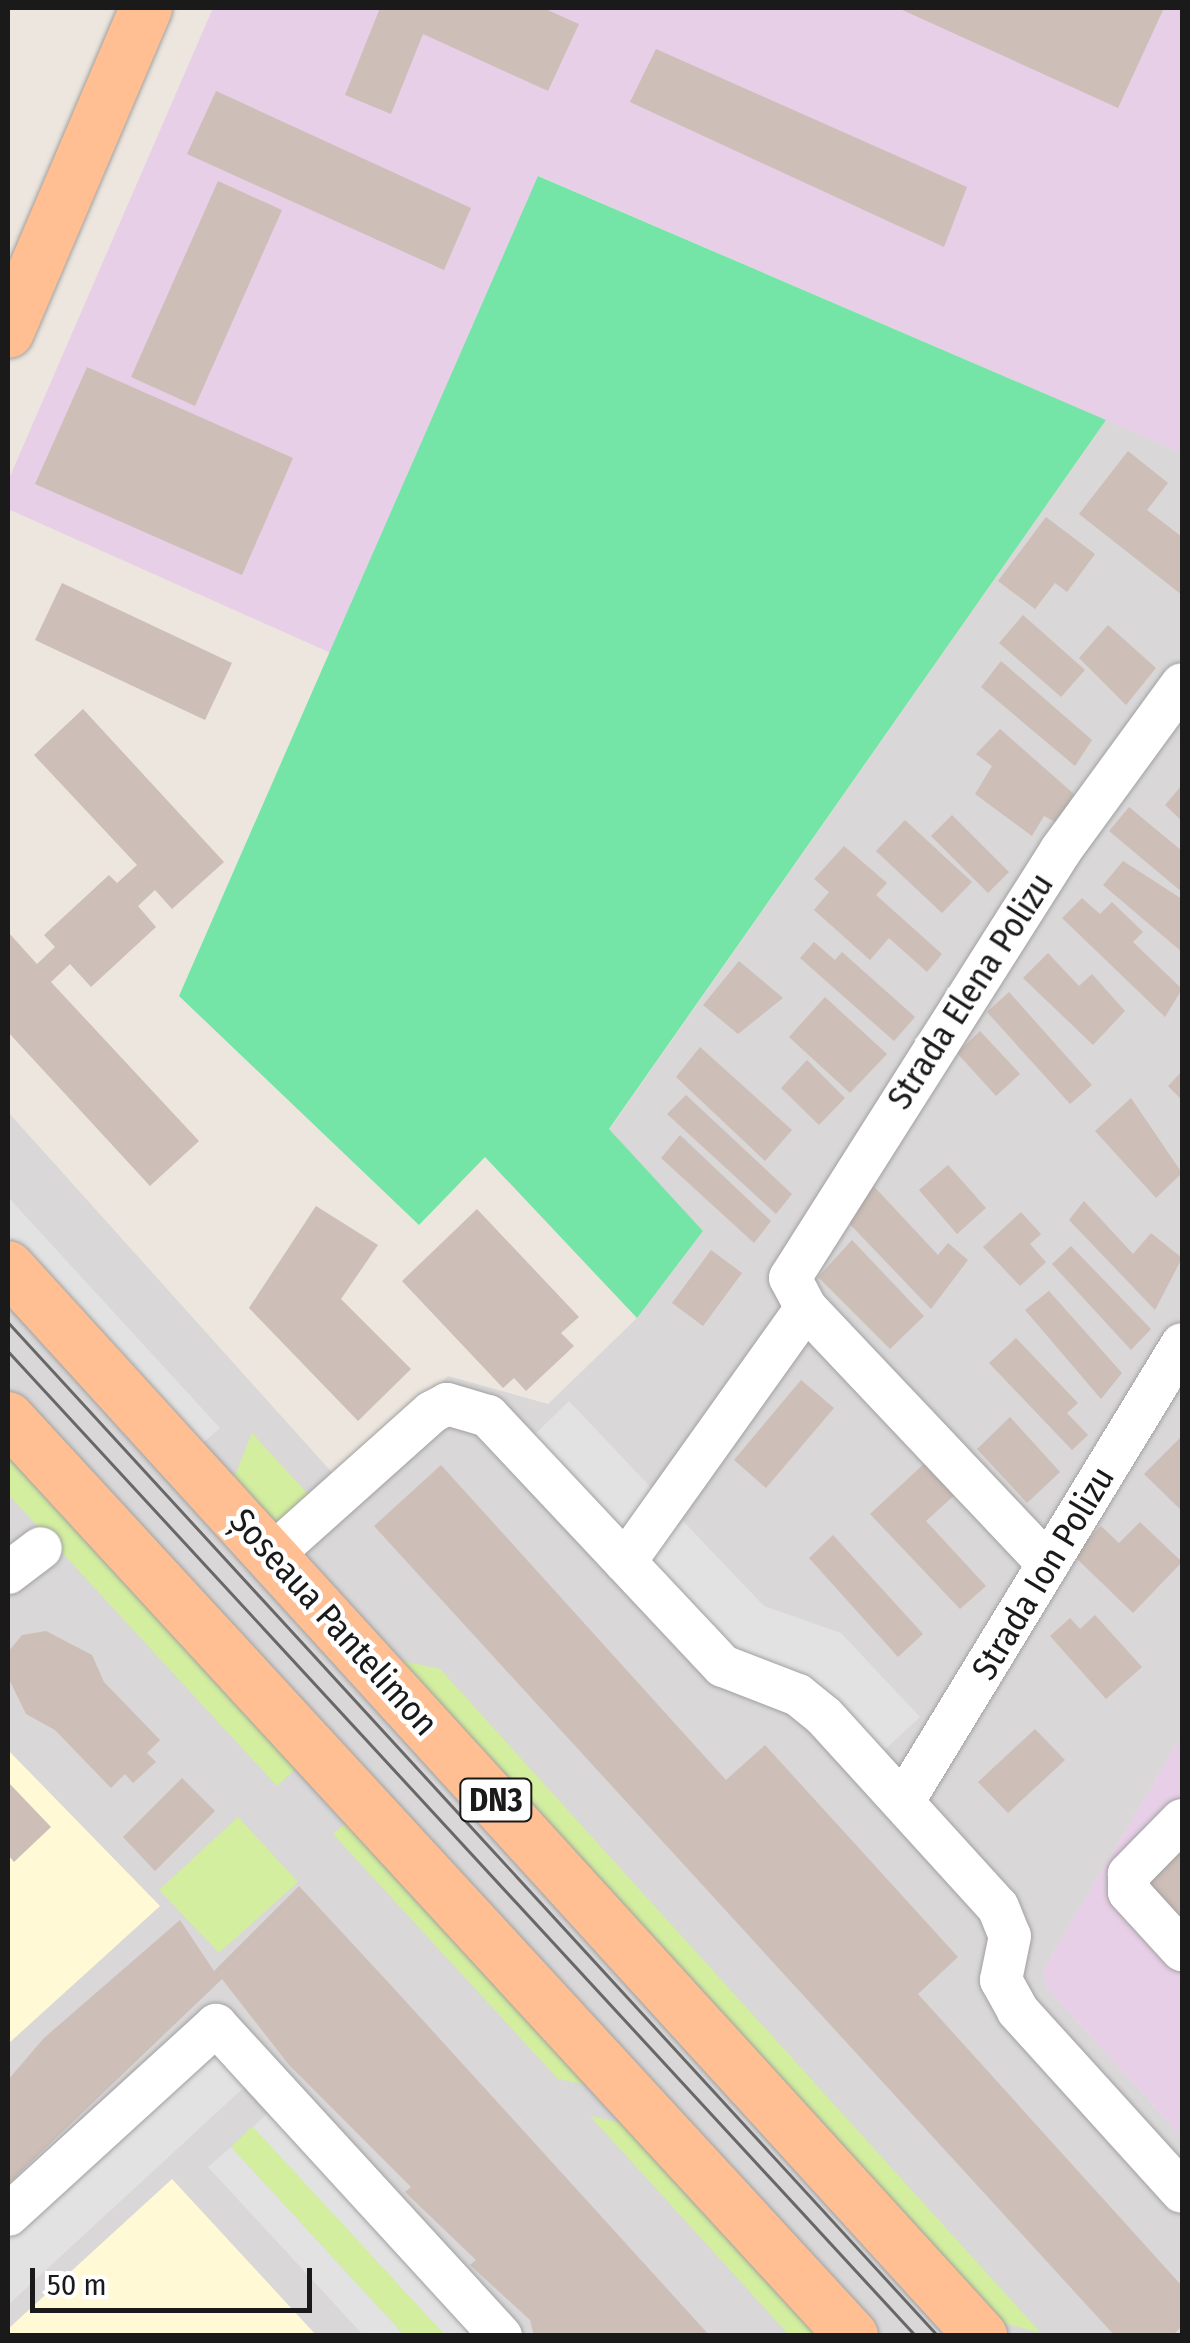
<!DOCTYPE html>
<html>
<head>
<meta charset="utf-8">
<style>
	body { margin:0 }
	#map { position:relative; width:1190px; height:2343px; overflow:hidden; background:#ede6de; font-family:"Fira Sans Condensed",sans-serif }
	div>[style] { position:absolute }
	.residential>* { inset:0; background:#d9d7d7 }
	.industrial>* { inset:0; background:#e7cfe7 }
	.education>* { inset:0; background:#fff9d6 }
	.grass>* { inset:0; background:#d2ee9e }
	.pitch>* { inset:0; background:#74e5a7 }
	.parking>* { inset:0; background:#e2e2e2 }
	.building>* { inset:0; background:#cdbeb7 }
	.roads { filter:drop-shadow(0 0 2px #a1a1a1) drop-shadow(0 0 2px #a1a1a1) }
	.minor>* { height:42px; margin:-21px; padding:0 21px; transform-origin:21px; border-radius:21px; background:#fff }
	.major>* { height:52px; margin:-26px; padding:0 26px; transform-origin:26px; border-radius:26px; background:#ffbf92 }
	.tram>* { height:2.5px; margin:-1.25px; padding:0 1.25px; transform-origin:1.25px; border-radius:1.25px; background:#686868 }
	span { translate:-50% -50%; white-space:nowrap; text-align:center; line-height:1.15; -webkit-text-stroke:9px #fff; paint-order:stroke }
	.shield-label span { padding:2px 8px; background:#fff; border:2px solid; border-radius:8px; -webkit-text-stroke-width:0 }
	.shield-label { font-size:32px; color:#1a1a1a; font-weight:700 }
	.street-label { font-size:35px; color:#1a1a1a }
	.frame { position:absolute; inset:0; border:10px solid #1a1a1a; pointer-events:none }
	.scale { position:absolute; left:30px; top:2268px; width:282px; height:45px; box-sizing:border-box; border:5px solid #1a1a1a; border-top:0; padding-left:12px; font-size:30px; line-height:35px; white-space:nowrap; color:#1a1a1a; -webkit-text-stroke:8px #fff; paint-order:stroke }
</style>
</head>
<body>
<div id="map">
	<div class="residential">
		<div style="clip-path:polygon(1106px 420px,1182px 453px,1182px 1735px,1043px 1970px,1047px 1988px,1182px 2137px,1182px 2335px,8px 2335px,8px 1112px,337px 1478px,448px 1376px,548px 1404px,637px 1318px,703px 1231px,609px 1130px)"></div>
	</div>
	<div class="industrial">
		<div style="clip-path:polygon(213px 8px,1182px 8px,1182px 453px,539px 176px,333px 654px,8px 509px,8px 481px)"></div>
		<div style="clip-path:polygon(1182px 1735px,1182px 2137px,1047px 1988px,1043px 1970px)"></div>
	</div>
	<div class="education">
		<div style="clip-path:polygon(8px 1750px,160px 1906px,8px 2044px)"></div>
		<div style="clip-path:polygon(172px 2179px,316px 2335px,8px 2335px,8px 2329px)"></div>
	</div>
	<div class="grass">
		<div style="clip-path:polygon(8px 1432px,308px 1757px,277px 1786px,8px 1494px)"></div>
		<div style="clip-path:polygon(252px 1433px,317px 1504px,273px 1543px,234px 1478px)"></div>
		<div style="clip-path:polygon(380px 1656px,440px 1669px,1041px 2333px,980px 2317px)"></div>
		<div style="clip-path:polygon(358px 1813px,610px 2090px,558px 2079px,333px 1834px)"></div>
		<div style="clip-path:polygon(238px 1817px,298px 1882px,219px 1953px,159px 1890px)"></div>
		<div style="clip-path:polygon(590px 2116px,645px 2128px,832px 2335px,789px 2335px)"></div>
		<div style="clip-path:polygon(253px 2126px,445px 2335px,404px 2335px,231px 2147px)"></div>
	</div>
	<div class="pitch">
		<div style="clip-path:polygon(538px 176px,1106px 420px,609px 1129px,703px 1231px,637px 1318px,485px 1157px,419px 1225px,179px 996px)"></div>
	</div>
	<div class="parking">
		<div style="clip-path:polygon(8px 1197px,220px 1428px,194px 1451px,8px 1248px)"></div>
		<div style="clip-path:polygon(569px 1401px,659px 1496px,617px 1536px,528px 1441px)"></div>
		<div style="clip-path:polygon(683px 1521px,764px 1606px,841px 1633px,920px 1717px,878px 1756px,731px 1658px,640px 1562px)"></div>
		<div style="clip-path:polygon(218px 2044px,252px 2080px,8px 2305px,8px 2238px)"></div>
		<div style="clip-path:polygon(275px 2106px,486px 2335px,445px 2335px,253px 2127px)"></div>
		<div style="clip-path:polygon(231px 2147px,404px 2335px,363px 2335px,208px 2167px)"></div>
	</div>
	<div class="building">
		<div style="clip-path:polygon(380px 8px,543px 8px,579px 24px,548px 91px,423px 34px,391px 114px,345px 95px)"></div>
		<div style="clip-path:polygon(898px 8px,1164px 8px,1118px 108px)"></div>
		<div style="clip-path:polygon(656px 49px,967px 187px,944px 247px,630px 102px)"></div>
		<div style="clip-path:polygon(216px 91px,471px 208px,444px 270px,187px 154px)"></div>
		<div style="clip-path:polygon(218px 181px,282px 210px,195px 406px,131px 377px)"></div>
		<div style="clip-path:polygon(87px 367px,293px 458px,242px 575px,35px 484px)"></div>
		<div style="clip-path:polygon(1128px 451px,1168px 483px,1147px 510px,1182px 537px,1182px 595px,1079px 514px)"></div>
		<div style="clip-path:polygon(1046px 517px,1095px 554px,1067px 592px,1055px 583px,1035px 609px,998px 581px)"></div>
		<div style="clip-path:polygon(62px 583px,232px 663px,205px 720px,35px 640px)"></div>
		<div style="clip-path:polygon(1023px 615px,1085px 670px,1061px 697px,999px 643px)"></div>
		<div style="clip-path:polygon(1108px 625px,1156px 668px,1126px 705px,1079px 658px)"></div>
		<div style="clip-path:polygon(1001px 661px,1092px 740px,1075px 766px,981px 687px)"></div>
		<div style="clip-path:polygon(83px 709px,224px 862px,172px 909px,155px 890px,138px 906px,156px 927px,91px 987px,70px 964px,51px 982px,199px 1141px,150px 1186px,8px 1032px,8px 932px,37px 964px,55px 947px,44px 935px,109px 875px,117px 883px,137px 865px,34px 755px)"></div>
		<div style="clip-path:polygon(1000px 729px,1074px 794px,1057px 823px,1044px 816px,1032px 836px,975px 794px,992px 766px,976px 754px)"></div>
		<div style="clip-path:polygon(1182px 785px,1182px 821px,1165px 805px)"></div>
		<div style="clip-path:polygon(1129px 807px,1182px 851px,1182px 892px,1109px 831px)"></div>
		<div style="clip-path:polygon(952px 815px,1009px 872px,988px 893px,931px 836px)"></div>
		<div style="clip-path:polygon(905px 820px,972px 882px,942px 913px,876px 851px)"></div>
		<div style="clip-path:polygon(844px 846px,887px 883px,876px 895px,942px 954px,927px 972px,889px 938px,870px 960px,814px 910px,829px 892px,814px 879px)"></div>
		<div style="clip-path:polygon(1123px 861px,1182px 899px,1182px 952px,1103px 885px)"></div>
		<div style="clip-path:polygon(1082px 898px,1100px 914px,1112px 902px,1143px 932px,1133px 942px,1182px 989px,1165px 1017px,1062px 918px)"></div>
		<div style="clip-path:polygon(814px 942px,835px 960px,842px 952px,915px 1017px,894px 1041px,800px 958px)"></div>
		<div style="clip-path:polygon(1048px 953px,1079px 986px,1092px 974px,1125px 1011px,1093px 1045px,1023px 978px)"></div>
		<div style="clip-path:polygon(739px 961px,783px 998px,738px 1034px,703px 1005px)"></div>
		<div style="clip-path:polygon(1009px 992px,1092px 1085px,1070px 1104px,987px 1012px)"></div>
		<div style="clip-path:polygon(825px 997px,887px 1054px,850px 1093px,789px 1037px)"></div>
		<div style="clip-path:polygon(980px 1031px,1020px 1074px,996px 1096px,957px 1053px)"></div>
		<div style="clip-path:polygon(700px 1047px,792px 1130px,765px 1161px,676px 1077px)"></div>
		<div style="clip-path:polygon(807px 1060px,845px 1098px,819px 1125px,781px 1088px)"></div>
		<div style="clip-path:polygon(1182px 1071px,1182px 1100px,1168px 1086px)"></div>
		<div style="clip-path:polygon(686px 1095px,792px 1194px,776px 1214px,667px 1114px)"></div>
		<div style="clip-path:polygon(1131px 1098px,1182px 1173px,1156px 1198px,1095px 1131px)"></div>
		<div style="clip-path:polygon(680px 1135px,771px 1221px,754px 1243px,661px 1158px)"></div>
		<div style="clip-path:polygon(948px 1165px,986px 1208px,957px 1234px,919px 1190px)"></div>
		<div style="clip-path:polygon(868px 1180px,938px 1255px,948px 1243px,968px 1260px,931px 1309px,844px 1218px)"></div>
		<div style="clip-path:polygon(1084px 1201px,1133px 1254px,1151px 1233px,1182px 1258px,1155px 1310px,1069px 1220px)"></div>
		<div style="clip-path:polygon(316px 1206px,378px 1245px,341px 1299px,411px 1369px,358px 1421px,249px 1308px)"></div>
		<div style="clip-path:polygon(477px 1209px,579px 1317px,561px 1333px,574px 1346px,526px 1391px,514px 1378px,503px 1388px,402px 1281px)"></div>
		<div style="clip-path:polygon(1021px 1212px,1041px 1234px,1030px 1244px,1046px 1262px,1020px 1286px,983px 1247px)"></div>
		<div style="clip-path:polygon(852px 1240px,924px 1316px,890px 1349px,818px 1277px)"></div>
		<div style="clip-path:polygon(1071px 1246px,1151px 1329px,1131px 1350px,1052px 1264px)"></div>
		<div style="clip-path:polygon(711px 1250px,742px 1273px,703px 1326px,672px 1303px)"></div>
		<div style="clip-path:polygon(1049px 1291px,1122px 1373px,1101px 1399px,1025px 1310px)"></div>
		<div style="clip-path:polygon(1016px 1338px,1078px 1403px,1067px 1413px,1088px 1435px,1072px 1450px,989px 1363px)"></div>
		<div style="clip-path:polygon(801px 1380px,834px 1408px,766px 1488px,734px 1460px)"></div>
		<div style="clip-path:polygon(1010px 1417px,1060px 1472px,1027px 1503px,977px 1449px)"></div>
		<div style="clip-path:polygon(1182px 1436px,1182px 1511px,1144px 1474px)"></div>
		<div style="clip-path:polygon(929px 1459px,959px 1491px,926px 1521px,986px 1586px,960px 1609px,870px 1514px)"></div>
		<div style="clip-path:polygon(441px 1465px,726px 1780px,765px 1745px,958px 1957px,918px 1994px,1182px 2286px,1182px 2326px,1172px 2336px,1115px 2336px,374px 1526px)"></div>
		<div style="clip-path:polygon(1140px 1522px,1182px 1562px,1133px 1613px,1073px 1555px,1101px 1526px,1119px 1543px)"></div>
		<div style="clip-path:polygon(833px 1535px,923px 1634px,898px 1657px,809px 1558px)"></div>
		<div style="clip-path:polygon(1095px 1615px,1142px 1667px,1106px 1699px,1050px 1636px,1070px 1618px,1080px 1629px)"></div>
		<div style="clip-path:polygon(46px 1631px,92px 1655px,104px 1682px,160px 1740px,147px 1753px,156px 1762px,133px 1783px,125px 1774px,111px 1788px,55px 1730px,26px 1714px,8px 1677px,8px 1652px,22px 1635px)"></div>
		<div style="clip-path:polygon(1035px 1729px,1065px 1760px,1008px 1813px,978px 1782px)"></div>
		<div style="clip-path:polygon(182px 1778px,215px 1811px,155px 1871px,123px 1837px)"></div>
		<div style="clip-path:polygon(8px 1782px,51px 1827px,14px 1862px,8px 1855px)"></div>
		<div style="clip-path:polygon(1182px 1841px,1182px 1924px,1141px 1879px)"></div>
		<div style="clip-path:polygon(299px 1886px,399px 1994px,710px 2336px,534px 2336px,530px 2320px,470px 2265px,476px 2260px,405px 2192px,411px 2187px,289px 2065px,222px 1979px,8px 2184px,8px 2080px,44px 2038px,180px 1920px,214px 1971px)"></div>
	</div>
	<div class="roads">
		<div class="minor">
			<div style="left:273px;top:1554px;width:213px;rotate:-41.8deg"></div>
			<div style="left:432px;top:1412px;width:17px;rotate:-28deg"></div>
			<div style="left:447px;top:1404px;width:43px;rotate:16.3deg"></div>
			<div style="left:488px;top:1416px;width:343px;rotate:46.8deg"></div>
			<div style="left:723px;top:1666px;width:80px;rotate:21.1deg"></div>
			<div style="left:798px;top:1695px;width:33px;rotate:39deg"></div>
			<div style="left:824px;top:1716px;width:258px;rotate:47.7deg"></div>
			<div style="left:998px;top:1907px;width:31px;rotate:68deg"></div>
			<div style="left:1010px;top:1936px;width:45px;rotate:101.6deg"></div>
			<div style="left:1001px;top:1980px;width:35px;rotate:61deg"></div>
			<div style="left:1018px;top:2011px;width:244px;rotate:47.8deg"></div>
			<div style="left:625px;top:1562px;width:312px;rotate:-54.5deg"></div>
			<div style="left:1048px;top:1564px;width:352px;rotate:-133.4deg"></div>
			<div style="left:806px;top:1308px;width:34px;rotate:-118deg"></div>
			<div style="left:790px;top:1278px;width:507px;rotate:-57.66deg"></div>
			<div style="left:1061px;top:850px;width:205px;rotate:-53.9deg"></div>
			<div style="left:8px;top:1573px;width:41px;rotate:-37.1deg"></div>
			<div style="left:903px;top:1802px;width:536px;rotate:-58.65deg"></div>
			<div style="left:1182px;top:1820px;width:76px;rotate:134.5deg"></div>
			<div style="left:1129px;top:1874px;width:18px;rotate:90deg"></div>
			<div style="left:1129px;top:1892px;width:79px;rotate:47.6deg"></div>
			<div style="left:8px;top:2215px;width:282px;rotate:-42.4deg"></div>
			<div style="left:216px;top:2025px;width:422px;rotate:47.5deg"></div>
		</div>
		<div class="major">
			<div style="left:8px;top:332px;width:352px;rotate:-66.9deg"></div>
			<div style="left:8px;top:1267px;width:1446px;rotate:47.69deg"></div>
			<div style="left:8px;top:1418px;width:1247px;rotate:47.4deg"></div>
		</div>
	</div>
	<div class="tram">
		<div style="left:8px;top:1322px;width:1376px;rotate:47.47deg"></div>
		<div style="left:8px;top:1351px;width:1340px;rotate:47.33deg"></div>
	</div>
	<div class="shield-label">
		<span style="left:496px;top:1800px">DN3</span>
	</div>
	<div class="street-label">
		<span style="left:970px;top:991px;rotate:-57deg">Strada Elena Polizu</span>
		<span style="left:1043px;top:1573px;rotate:-59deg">Strada Ion Polizu</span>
		<span style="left:334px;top:1622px;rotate:48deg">Șoseaua Pantelimon</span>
	</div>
	<div class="frame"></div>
	<div class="scale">50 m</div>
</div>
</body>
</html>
